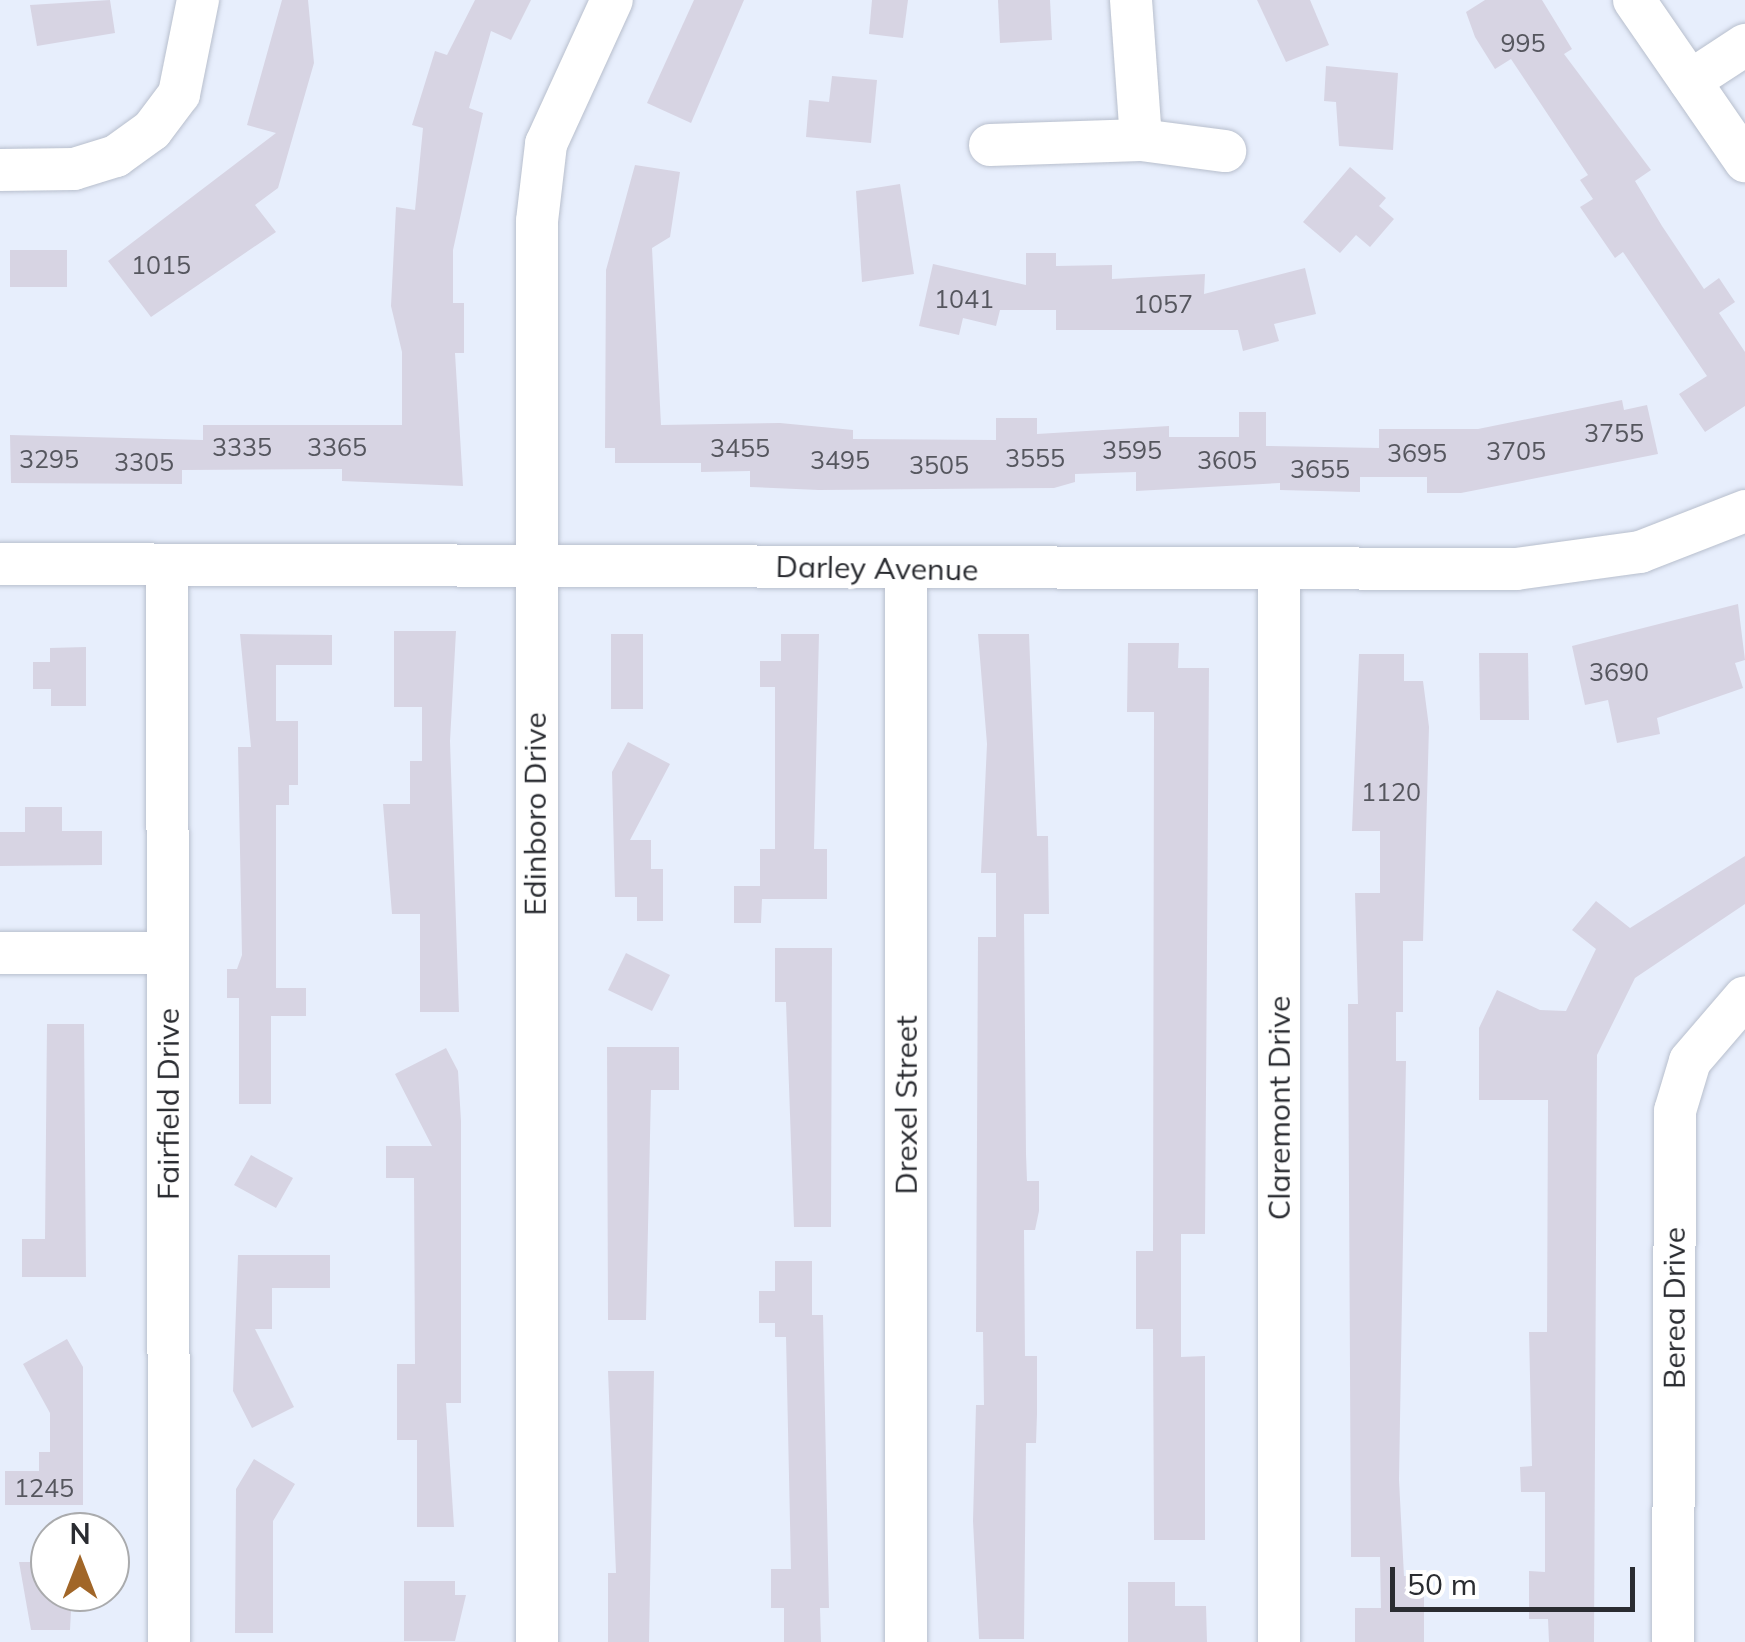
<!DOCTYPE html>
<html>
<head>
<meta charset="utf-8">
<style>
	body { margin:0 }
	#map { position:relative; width:1745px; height:1642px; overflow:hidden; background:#e7eefc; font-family:Mulish,sans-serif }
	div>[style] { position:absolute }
	.building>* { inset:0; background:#d7d4e3 }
	.roads { filter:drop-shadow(0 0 2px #b8bfcd) drop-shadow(0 0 2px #b8bfcd) }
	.minor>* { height:42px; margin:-21px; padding:0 21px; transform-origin:21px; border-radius:21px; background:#fff }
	span { translate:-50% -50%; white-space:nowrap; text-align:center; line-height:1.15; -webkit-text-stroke:8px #fff; paint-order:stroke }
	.number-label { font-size:25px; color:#55565e }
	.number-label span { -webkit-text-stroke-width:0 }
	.street-label { font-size:30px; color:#2a2c31 }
	.north { position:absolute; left:30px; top:1512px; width:100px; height:100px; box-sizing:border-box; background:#fff; border:2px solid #aaabad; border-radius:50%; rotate:0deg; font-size:28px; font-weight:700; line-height:40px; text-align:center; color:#2a2c31 }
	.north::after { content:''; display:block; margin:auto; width:35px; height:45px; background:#a16628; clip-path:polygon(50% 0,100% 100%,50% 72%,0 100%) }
	.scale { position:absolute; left:1390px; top:1567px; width:245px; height:45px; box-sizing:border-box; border:5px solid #2a2c31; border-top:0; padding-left:12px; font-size:30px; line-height:35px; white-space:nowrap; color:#2a2c31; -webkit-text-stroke:8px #fff; paint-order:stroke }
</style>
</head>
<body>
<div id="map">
	<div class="building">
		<div style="clip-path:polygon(110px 0,115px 33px,37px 46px,30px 5px)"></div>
		<div style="clip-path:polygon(282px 0,308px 0,314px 63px,278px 188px,255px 205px,276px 232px,151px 317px,108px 261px,276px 133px,247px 125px)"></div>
		<div style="clip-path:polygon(475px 0,531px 0,511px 40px,491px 31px,469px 108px,483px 113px,453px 250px,453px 303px,464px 303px,464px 353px,455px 353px,463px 486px,342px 481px,342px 469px,182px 470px,182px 484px,11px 483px,10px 435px,203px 440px,203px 425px,402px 425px,402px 352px,391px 306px,396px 207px,415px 210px,423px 128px,412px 125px,435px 51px,447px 55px)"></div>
		<div style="clip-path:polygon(694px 0,744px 0,691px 123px,647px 103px)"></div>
		<div style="clip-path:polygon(872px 0,908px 0,903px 38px,869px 34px)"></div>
		<div style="clip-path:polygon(998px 0,1050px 0,1052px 40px,1000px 43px)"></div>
		<div style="clip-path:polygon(1257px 0,1310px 0,1329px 45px,1286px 62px)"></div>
		<div style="clip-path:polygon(1485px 0,1542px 0,1572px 49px,1564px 54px,1651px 170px,1635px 181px,1662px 226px,1704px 289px,1719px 278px,1735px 302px,1719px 313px,1745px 352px,1745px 406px,1705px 432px,1679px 394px,1707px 376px,1623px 252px,1615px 258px,1580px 207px,1593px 199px,1580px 180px,1588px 175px,1511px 59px,1495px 69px,1475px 37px,1466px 12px)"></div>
		<div style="clip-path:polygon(1326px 66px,1398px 73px,1393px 150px,1339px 146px,1336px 102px,1324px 101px)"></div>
		<div style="clip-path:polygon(832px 76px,877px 80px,871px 143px,806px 137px,809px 100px,829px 102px)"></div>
		<div style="clip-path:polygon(635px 165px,680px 172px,670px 237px,652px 248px,661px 425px,780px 423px,853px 430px,853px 439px,996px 440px,996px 418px,1037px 418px,1037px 434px,1169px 426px,1169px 437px,1239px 437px,1239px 412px,1266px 412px,1266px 446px,1379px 448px,1379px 429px,1478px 429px,1622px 400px,1624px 410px,1647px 405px,1658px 454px,1461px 493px,1427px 493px,1427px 477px,1360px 477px,1360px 492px,1280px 490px,1280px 483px,1136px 491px,1136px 472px,1075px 474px,1075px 482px,1054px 488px,819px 490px,750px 487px,750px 471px,701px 472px,701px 463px,615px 463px,615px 448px,605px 448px,606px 270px)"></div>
		<div style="clip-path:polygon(1350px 167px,1386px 198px,1379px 206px,1394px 219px,1370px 247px,1356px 235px,1340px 253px,1303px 222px)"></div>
		<div style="clip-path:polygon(900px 184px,914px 274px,862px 282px,856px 191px)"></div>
		<div style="clip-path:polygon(10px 250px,67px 250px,67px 287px,10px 287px)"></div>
		<div style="clip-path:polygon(1026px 253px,1056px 253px,1056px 266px,1112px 265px,1112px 279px,1205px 274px,1204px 294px,1305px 268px,1316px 314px,1274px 324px,1279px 341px,1243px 351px,1238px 330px,1056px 330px,1056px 310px,1000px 310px,996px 326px,963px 318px,959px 335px,919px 326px,933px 264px,1026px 285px)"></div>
		<div style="clip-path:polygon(1738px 604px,1745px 660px,1735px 663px,1743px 688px,1657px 718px,1660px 734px,1617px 743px,1608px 700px,1585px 705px,1572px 646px)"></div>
		<div style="clip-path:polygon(394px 631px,456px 631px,450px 741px,459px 1012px,420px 1012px,420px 914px,392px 914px,383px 804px,410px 804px,410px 761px,422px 761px,422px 707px,394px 707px)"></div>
		<div style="clip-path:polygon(240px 634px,332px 635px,332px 665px,276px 665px,276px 721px,298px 721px,298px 785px,289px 785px,289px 805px,276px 805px,276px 988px,306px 988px,306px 1016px,271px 1016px,271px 1104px,239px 1104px,239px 998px,227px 998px,227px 969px,237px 969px,242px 955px,238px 747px,251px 747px)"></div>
		<div style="clip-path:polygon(611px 634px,643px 634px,643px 709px,611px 709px)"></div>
		<div style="clip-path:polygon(781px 634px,819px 634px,814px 849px,827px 849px,827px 899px,762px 899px,761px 923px,734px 923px,734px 886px,760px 886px,760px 849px,775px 849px,775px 687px,760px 687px,760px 661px,781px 661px)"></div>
		<div style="clip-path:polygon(978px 634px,1029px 634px,1037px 836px,1048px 836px,1049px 914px,1024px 914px,1026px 1154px,1027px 1181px,1039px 1181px,1039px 1211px,1035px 1230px,1024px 1230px,1025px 1356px,1037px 1356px,1037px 1414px,1036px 1443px,1026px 1443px,1024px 1639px,979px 1639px,973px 1521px,976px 1405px,984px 1405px,983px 1332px,976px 1332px,978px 937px,996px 937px,996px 873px,981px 873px,987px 744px)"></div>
		<div style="clip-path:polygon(1128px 643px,1179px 643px,1178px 668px,1209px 668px,1205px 1234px,1181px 1234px,1181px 1357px,1205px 1356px,1205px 1540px,1154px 1540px,1153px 1329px,1136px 1329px,1136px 1251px,1153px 1251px,1154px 712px,1127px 712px)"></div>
		<div style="clip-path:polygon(86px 647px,86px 706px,51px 706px,51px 689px,33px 689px,33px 662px,50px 662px,50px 648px)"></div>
		<div style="clip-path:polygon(1479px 653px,1528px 653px,1529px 720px,1480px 720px)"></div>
		<div style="clip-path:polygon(1359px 654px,1404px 654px,1404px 681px,1423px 681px,1429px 727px,1423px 941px,1403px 941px,1403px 1012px,1396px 1012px,1396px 1061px,1406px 1061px,1399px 1480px,1404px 1576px,1424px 1576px,1424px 1642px,1355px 1642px,1355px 1608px,1381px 1608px,1380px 1557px,1351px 1557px,1348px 1004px,1358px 1004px,1355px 893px,1380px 893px,1380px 831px,1352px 831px)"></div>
		<div style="clip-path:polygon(628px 742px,670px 764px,630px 840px,651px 840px,651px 869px,663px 869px,663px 921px,637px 921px,637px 897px,615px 897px,612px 772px)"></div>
		<div style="clip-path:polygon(25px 807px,62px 807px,62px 831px,102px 831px,102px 865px,0 866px,0 832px,25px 832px)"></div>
		<div style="clip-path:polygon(1745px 856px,1745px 904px,1635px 978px,1597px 1055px,1594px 1642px,1549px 1642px,1548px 1619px,1529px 1619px,1529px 1571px,1545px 1572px,1545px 1492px,1521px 1492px,1520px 1467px,1532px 1466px,1529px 1332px,1547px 1332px,1548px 1100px,1479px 1100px,1479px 1028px,1497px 990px,1540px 1010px,1566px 1011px,1596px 949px,1572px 930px,1596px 901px,1630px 928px)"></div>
		<div style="clip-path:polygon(775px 948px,832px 948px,831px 1227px,794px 1227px,786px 1002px,775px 1002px)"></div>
		<div style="clip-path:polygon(626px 953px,670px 975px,652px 1011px,608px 990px)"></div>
		<div style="clip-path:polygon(47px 1024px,84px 1024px,86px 1277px,22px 1277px,22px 1239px,45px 1239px)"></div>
		<div style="clip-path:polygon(607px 1047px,679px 1047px,679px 1090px,651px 1090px,646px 1320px,608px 1320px)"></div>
		<div style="clip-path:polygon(446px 1048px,458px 1071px,461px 1121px,461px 1403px,446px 1403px,454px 1527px,417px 1527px,417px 1440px,397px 1440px,397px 1364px,415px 1364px,414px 1178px,386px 1178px,386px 1146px,432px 1146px,395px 1074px)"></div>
		<div style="clip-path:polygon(251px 1155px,293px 1178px,276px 1208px,234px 1185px)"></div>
		<div style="clip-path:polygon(238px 1255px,330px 1255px,330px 1288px,272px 1288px,272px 1329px,255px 1329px,294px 1407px,252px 1428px,233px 1391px)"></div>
		<div style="clip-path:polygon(775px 1261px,812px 1261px,812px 1315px,823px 1315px,829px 1608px,820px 1608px,821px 1642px,784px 1642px,784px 1608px,771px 1608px,771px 1569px,791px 1569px,786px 1337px,775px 1337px,775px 1323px,759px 1323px,759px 1291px,775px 1291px)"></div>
		<div style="clip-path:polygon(67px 1339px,83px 1367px,83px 1505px,5px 1505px,5px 1471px,39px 1471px,39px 1452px,50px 1452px,50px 1413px,23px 1364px)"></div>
		<div style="clip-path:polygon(608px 1371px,654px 1371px,649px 1642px,608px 1642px,608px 1573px,616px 1573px)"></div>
		<div style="clip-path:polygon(254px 1459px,295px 1484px,273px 1521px,273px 1633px,235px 1633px,236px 1489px)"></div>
		<div style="clip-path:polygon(19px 1562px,50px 1562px,50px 1592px,72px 1592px,70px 1630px,31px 1630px)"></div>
		<div style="clip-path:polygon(404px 1581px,455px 1581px,455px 1595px,466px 1595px,455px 1641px,404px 1641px)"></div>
		<div style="clip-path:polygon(1128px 1582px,1175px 1582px,1175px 1606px,1206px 1606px,1207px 1642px,1128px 1642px)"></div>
	</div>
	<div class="roads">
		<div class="minor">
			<div style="left:1131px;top:0;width:140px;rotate:85.9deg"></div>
			<div style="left:1634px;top:0;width:196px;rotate:55.4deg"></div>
			<div style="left:1690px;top:81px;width:66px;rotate:-33.2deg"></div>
			<div style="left:990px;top:145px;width:151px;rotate:-1.9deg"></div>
			<div style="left:1141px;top:140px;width:85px;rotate:7.5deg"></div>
			<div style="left:0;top:170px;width:74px;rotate:-0.8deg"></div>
			<div style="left:74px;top:169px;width:44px;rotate:-17.2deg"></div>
			<div style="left:116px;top:156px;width:44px;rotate:-35.8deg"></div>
			<div style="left:152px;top:130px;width:45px;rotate:-53.1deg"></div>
			<div style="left:179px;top:94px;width:96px;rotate:-78.6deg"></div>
			<div style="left:0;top:564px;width:1516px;rotate:0.19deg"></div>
			<div style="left:1516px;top:569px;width:125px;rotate:-7.8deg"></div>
			<div style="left:1640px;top:552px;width:113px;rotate:-21.3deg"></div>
			<div style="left:167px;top:566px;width:1076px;rotate:89.89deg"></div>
			<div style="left:1279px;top:573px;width:1069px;rotate:90deg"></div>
			<div style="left:0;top:953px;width:167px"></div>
			<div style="left:537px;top:1642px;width:1421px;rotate:-90deg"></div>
			<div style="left:537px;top:221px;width:78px;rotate:-83.3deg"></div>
			<div style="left:546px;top:144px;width:158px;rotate:-65.4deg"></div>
			<div style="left:906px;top:1642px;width:1074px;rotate:-90deg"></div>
			<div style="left:1673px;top:1642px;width:531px;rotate:-89.78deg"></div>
			<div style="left:1675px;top:1111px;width:52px;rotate:-73.3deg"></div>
			<div style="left:1690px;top:1061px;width:84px;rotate:-49.3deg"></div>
		</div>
	</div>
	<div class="number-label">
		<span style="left:1523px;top:43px">995</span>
		<span style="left:161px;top:265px">1015</span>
		<span style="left:964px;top:299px">1041</span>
		<span style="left:1163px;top:304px">1057</span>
		<span style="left:1614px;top:433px">3755</span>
		<span style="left:242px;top:447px">3335</span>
		<span style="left:337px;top:447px">3365</span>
		<span style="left:740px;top:448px">3455</span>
		<span style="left:1132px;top:450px">3595</span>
		<span style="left:1516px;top:451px">3705</span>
		<span style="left:1417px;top:453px">3695</span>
		<span style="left:1035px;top:458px">3555</span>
		<span style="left:49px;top:459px">3295</span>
		<span style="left:840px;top:460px">3495</span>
		<span style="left:1227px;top:460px">3605</span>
		<span style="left:144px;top:462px">3305</span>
		<span style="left:939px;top:465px">3505</span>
		<span style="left:1320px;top:469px">3655</span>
		<span style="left:1619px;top:672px">3690</span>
		<span style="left:1391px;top:792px">1120</span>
		<span style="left:44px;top:1488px">1245</span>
	</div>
	<div class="street-label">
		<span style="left:877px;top:568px;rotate:1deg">Darley Avenue</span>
		<span style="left:535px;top:814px;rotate:-90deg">Edinboro Drive</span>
		<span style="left:168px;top:1104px;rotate:-90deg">Fairfield Drive</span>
		<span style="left:906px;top:1105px;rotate:-90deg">Drexel Street</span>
		<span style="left:1279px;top:1108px;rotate:-90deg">Claremont Drive</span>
		<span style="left:1674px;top:1308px;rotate:-90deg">Berea Drive</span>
	</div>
	<div class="north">N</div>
	<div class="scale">50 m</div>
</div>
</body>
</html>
